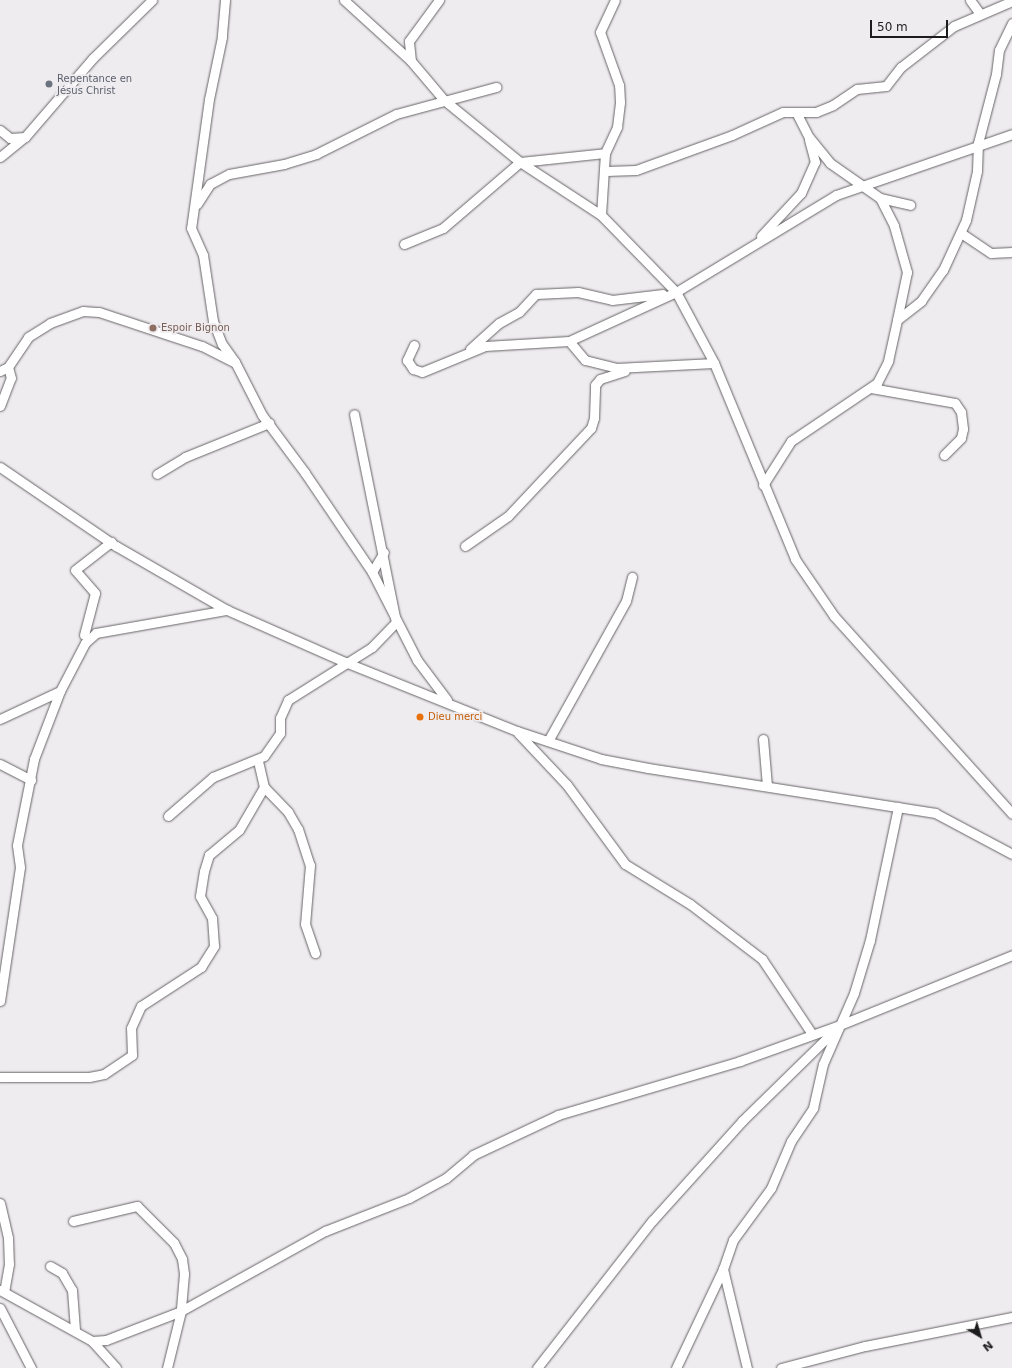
<!DOCTYPE html>
<html>
<head>
<meta charset="utf-8">
<style>
	body { margin:0 }
	#map { position:relative; width:1012px; height:1368px; overflow:hidden; background:#efecef; font-family:"DejaVu Sans",sans-serif }
	div>[style] { position:absolute }
	.roads { filter:drop-shadow(0 0 1px #666366) drop-shadow(0 0 1px #666366) }
	.minor>* { height:9px; margin:-4.5px; padding:0 4.5px; transform-origin:4.5px; border-radius:4.5px; background:#fff }
	.dots>* { width:11px; height:11px; translate:-50% -50%; box-sizing:border-box; border:2px solid #efecef; border-radius:50% }
	span { translate:-50% -50%; white-space:nowrap; text-align:center; line-height:1.15; -webkit-text-stroke:3.5px #efecef; paint-order:stroke }
	.worship-label { font-size:10px; color:#5b616d }
	.left { translate:0 -50%; text-align:left }
	.education-label { font-size:10px; color:#785e54 }
	.food-label { font-size:10px; color:#c56008 }
	.north { position:absolute; left:960px; top:1316px; width:40px; height:40px; -webkit-text-stroke:3px #efecef; paint-order:stroke; rotate:142deg; font-size:11px; font-weight:700; line-height:16px; text-align:center; color:#1d1c1d }
	.north::after { content:''; display:block; margin:auto; width:14px; height:18px; background:#1d1c1d; clip-path:polygon(50% 0,100% 100%,50% 72%,0 100%) }
	.scale { position:absolute; left:870px; top:20px; width:78px; height:18px; box-sizing:border-box; border:2px solid #1d1c1d; border-top:0; padding-left:5px; font-size:12px; line-height:14px; white-space:nowrap; color:#1d1c1d; -webkit-text-stroke:3px #efecef; paint-order:stroke }
</style>
</head>
<body>
<div id="map">
	<div class="roads">
		<div class="minor">
			<div style="left:225px;top:0;width:37px;rotate:95deg"></div>
			<div style="left:222px;top:37px;width:63px;rotate:101.8deg"></div>
			<div style="left:209px;top:99px;width:130px;rotate:97.9deg"></div>
			<div style="left:191px;top:228px;width:30px;rotate:66deg"></div>
			<div style="left:203px;top:255px;width:67px;rotate:81.4deg"></div>
			<div style="left:213px;top:321px;width:25px;rotate:69deg"></div>
			<div style="left:222px;top:344px;width:22px;rotate:54deg"></div>
			<div style="left:235px;top:362px;width:59px;rotate:63deg"></div>
			<div style="left:262px;top:415px;width:72px;rotate:53.4deg"></div>
			<div style="left:305px;top:473px;width:120px;rotate:55.9deg"></div>
			<div style="left:372px;top:572px;width:99px;rotate:62.9deg"></div>
			<div style="left:417px;top:660px;width:50px;rotate:53.1deg"></div>
			<div style="left:344px;top:0;width:91px;rotate:42.3deg"></div>
			<div style="left:411px;top:61px;width:51px;rotate:49.8deg"></div>
			<div style="left:444px;top:100px;width:98px;rotate:39.2deg"></div>
			<div style="left:520px;top:162px;width:97px;rotate:33.2deg"></div>
			<div style="left:601px;top:215px;width:107px;rotate:45.8deg"></div>
			<div style="left:676px;top:292px;width:81px;rotate:61.8deg"></div>
			<div style="left:970px;top:0;width:17px;rotate:54deg"></div>
			<div style="left:411px;top:61px;width:20px;rotate:-96deg"></div>
			<div style="left:409px;top:41px;width:51px;rotate:-53.8deg"></div>
			<div style="left:796px;top:112px;width:28px;rotate:63deg"></div>
			<div style="left:809px;top:137px;width:33px;rotate:51deg"></div>
			<div style="left:830px;top:163px;width:61px;rotate:35deg"></div>
			<div style="left:880px;top:198px;width:31px;rotate:13deg"></div>
			<div style="left:0;top:130px;width:13px;rotate:39deg"></div>
			<div style="left:10px;top:138px;width:15px;rotate:-4deg"></div>
			<div style="left:0;top:157px;width:32px;rotate:-39deg"></div>
			<div style="left:25px;top:137px;width:104px;rotate:-49.3deg"></div>
			<div style="left:93px;top:58px;width:83px;rotate:-44.5deg"></div>
			<div style="left:606px;top:171px;width:30px;rotate:-2deg"></div>
			<div style="left:636px;top:170px;width:102px;rotate:-20deg"></div>
			<div style="left:732px;top:135px;width:56px;rotate:-24.3deg"></div>
			<div style="left:783px;top:112px;width:33px"></div>
			<div style="left:816px;top:112px;width:18px;rotate:-22deg"></div>
			<div style="left:833px;top:105px;width:29px;rotate:-34deg"></div>
			<div style="left:857px;top:89px;width:29px;rotate:-6deg"></div>
			<div style="left:886px;top:86px;width:24px;rotate:-52deg"></div>
			<div style="left:901px;top:67px;width:67px;rotate:-37.7deg"></div>
			<div style="left:954px;top:26px;width:63px;rotate:-23.3deg"></div>
			<div style="left:880px;top:198px;width:31px;rotate:63deg"></div>
			<div style="left:894px;top:226px;width:48px;rotate:74.2deg"></div>
			<div style="left:907px;top:272px;width:49px;rotate:101.8deg"></div>
			<div style="left:197px;top:204px;width:24px;rotate:-57deg"></div>
			<div style="left:210px;top:184px;width:21px;rotate:-28deg"></div>
			<div style="left:229px;top:174px;width:56px;rotate:-10.3deg"></div>
			<div style="left:284px;top:164px;width:34px;rotate:-17deg"></div>
			<div style="left:316px;top:154px;width:89px;rotate:-26.6deg"></div>
			<div style="left:396px;top:114px;width:104px;rotate:-15.1deg"></div>
			<div style="left:601px;top:215px;width:62px;rotate:-86.3deg"></div>
			<div style="left:605px;top:153px;width:29px;rotate:-65deg"></div>
			<div style="left:617px;top:127px;width:25px;rotate:-83deg"></div>
			<div style="left:620px;top:102px;width:17px;rotate:-93deg"></div>
			<div style="left:619px;top:85px;width:56px;rotate:-109.7deg"></div>
			<div style="left:600px;top:32px;width:35px;rotate:-65deg"></div>
			<div style="left:961px;top:233px;width:36px;rotate:34deg"></div>
			<div style="left:991px;top:253px;width:21px;rotate:-3deg"></div>
			<div style="left:761px;top:236px;width:59px;rotate:-47.1deg"></div>
			<div style="left:801px;top:193px;width:34px;rotate:-66deg"></div>
			<div style="left:815px;top:162px;width:23px;rotate:-105deg"></div>
			<div style="left:404px;top:244px;width:42px;rotate:-22.3deg"></div>
			<div style="left:443px;top:228px;width:101px;rotate:-40.6deg"></div>
			<div style="left:520px;top:162px;width:85px;rotate:-6deg"></div>
			<div style="left:569px;top:341px;width:25px;rotate:50deg"></div>
			<div style="left:585px;top:360px;width:32px;rotate:14deg"></div>
			<div style="left:616px;top:368px;width:98px;rotate:-2.9deg"></div>
			<div style="left:714px;top:363px;width:212px;rotate:67.5deg"></div>
			<div style="left:795px;top:559px;width:69px;rotate:55.6deg"></div>
			<div style="left:834px;top:616px;width:266px;rotate:48deg"></div>
			<div style="left:414px;top:345px;width:17px;rotate:115deg"></div>
			<div style="left:407px;top:360px;width:11px;rotate:56deg"></div>
			<div style="left:413px;top:369px;width:9px;rotate:18deg"></div>
			<div style="left:422px;top:372px;width:68px;rotate:-22.4deg"></div>
			<div style="left:485px;top:346px;width:84px;rotate:-3.4deg"></div>
			<div style="left:569px;top:341px;width:118px;rotate:-24.6deg"></div>
			<div style="left:676px;top:292px;width:187px;rotate:-31.2deg"></div>
			<div style="left:836px;top:195px;width:186px;rotate:-19.1deg"></div>
			<div style="left:470px;top:349px;width:39px;rotate:-42deg"></div>
			<div style="left:499px;top:323px;width:23px;rotate:-29deg"></div>
			<div style="left:519px;top:312px;width:25px;rotate:-47deg"></div>
			<div style="left:536px;top:294px;width:42px;rotate:-2.7deg"></div>
			<div style="left:578px;top:292px;width:35px;rotate:13deg"></div>
			<div style="left:612px;top:300px;width:51px;rotate:-6.7deg"></div>
			<div style="left:0;top:371px;width:9px;rotate:-27deg"></div>
			<div style="left:8px;top:367px;width:36px;rotate:-56deg"></div>
			<div style="left:28px;top:337px;width:26px;rotate:-32deg"></div>
			<div style="left:50px;top:323px;width:35px;rotate:-20deg"></div>
			<div style="left:83px;top:311px;width:16px;rotate:4deg"></div>
			<div style="left:99px;top:312px;width:108px;rotate:18.3deg"></div>
			<div style="left:202px;top:346px;width:36px;rotate:27deg"></div>
			<div style="left:871px;top:388px;width:85px;rotate:10.1deg"></div>
			<div style="left:955px;top:403px;width:11px;rotate:56deg"></div>
			<div style="left:961px;top:412px;width:17px;rotate:83deg"></div>
			<div style="left:963px;top:429px;width:9px;rotate:103deg"></div>
			<div style="left:961px;top:438px;width:24px;rotate:135deg"></div>
			<div style="left:0;top:406px;width:30px;rotate:-69deg"></div>
			<div style="left:11px;top:378px;width:11px;rotate:-105deg"></div>
			<div style="left:0;top:467px;width:140px;rotate:34.3deg"></div>
			<div style="left:116px;top:546px;width:128px;rotate:30deg"></div>
			<div style="left:227px;top:610px;width:129px;rotate:23.8deg"></div>
			<div style="left:345px;top:662px;width:185px;rotate:21.9deg"></div>
			<div style="left:517px;top:731px;width:89px;rotate:18.4deg"></div>
			<div style="left:601px;top:759px;width:48px;rotate:10.8deg"></div>
			<div style="left:648px;top:768px;width:291px;rotate:8.9deg"></div>
			<div style="left:935px;top:813px;width:87px;rotate:28deg"></div>
			<div style="left:157px;top:474px;width:33px;rotate:-31deg"></div>
			<div style="left:185px;top:457px;width:91px;rotate:-22deg"></div>
			<div style="left:763px;top:485px;width:52px;rotate:-57.5deg"></div>
			<div style="left:791px;top:441px;width:104px;rotate:-34deg"></div>
			<div style="left:877px;top:383px;width:25px;rotate:-63deg"></div>
			<div style="left:888px;top:361px;width:42px;rotate:-77.6deg"></div>
			<div style="left:897px;top:320px;width:31px;rotate:-38deg"></div>
			<div style="left:921px;top:301px;width:38px;rotate:-55deg"></div>
			<div style="left:943px;top:270px;width:55px;rotate:-65.3deg"></div>
			<div style="left:966px;top:220px;width:50px;rotate:-77.3deg"></div>
			<div style="left:977px;top:171px;width:28px;rotate:-88deg"></div>
			<div style="left:978px;top:143px;width:71px;rotate:-75.4deg"></div>
			<div style="left:996px;top:74px;width:24px;rotate:-83deg"></div>
			<div style="left:999px;top:50px;width:30px;rotate:-64deg"></div>
			<div style="left:465px;top:546px;width:52px;rotate:-34.9deg"></div>
			<div style="left:508px;top:516px;width:121px;rotate:-46.7deg"></div>
			<div style="left:591px;top:428px;width:10px;rotate:-73deg"></div>
			<div style="left:594px;top:418px;width:33px;rotate:-88deg"></div>
			<div style="left:595px;top:385px;width:8px;rotate:-50deg"></div>
			<div style="left:600px;top:379px;width:26px;rotate:-18deg"></div>
			<div style="left:372px;top:572px;width:23px;rotate:-59deg"></div>
			<div style="left:84px;top:635px;width:43px;rotate:-75.3deg"></div>
			<div style="left:95px;top:593px;width:30px;rotate:-131deg"></div>
			<div style="left:75px;top:570px;width:46px;rotate:-37.9deg"></div>
			<div style="left:0;top:719px;width:66px;rotate:-25deg"></div>
			<div style="left:60px;top:691px;width:54px;rotate:-62.5deg"></div>
			<div style="left:85px;top:643px;width:15px;rotate:-42deg"></div>
			<div style="left:96px;top:633px;width:133px;rotate:-10deg"></div>
			<div style="left:518px;top:733px;width:71px;rotate:46.7deg"></div>
			<div style="left:567px;top:785px;width:98px;rotate:53.7deg"></div>
			<div style="left:625px;top:864px;width:76px;rotate:31.6deg"></div>
			<div style="left:690px;top:904px;width:91px;rotate:37.4deg"></div>
			<div style="left:762px;top:959px;width:90px;rotate:56.3deg"></div>
			<div style="left:763px;top:739px;width:47px;rotate:85.1deg"></div>
			<div style="left:548px;top:741px;width:160px;rotate:-60.9deg"></div>
			<div style="left:626px;top:601px;width:25px;rotate:-76deg"></div>
			<div style="left:0;top:764px;width:35px;rotate:27deg"></div>
			<div style="left:264px;top:787px;width:35px;rotate:46deg"></div>
			<div style="left:288px;top:812px;width:20px;rotate:60deg"></div>
			<div style="left:298px;top:829px;width:38px;rotate:72deg"></div>
			<div style="left:310px;top:865px;width:59px;rotate:94.8deg"></div>
			<div style="left:305px;top:924px;width:31px;rotate:71deg"></div>
			<div style="left:168px;top:816px;width:60px;rotate:-40.9deg"></div>
			<div style="left:213px;top:777px;width:55px;rotate:-22.4deg"></div>
			<div style="left:264px;top:756px;width:28px;rotate:-55deg"></div>
			<div style="left:280px;top:733px;width:15px;rotate:-90deg"></div>
			<div style="left:280px;top:718px;width:20px;rotate:-66deg"></div>
			<div style="left:288px;top:700px;width:99px;rotate:-32.2deg"></div>
			<div style="left:372px;top:647px;width:35px;rotate:-46deg"></div>
			<div style="left:396px;top:622px;width:212px;rotate:-101.4deg"></div>
			<div style="left:0;top:1001px;width:135px;rotate:-81.5deg"></div>
			<div style="left:20px;top:867px;width:22px;rotate:-98deg"></div>
			<div style="left:17px;top:845px;width:88px;rotate:-78.8deg"></div>
			<div style="left:34px;top:759px;width:73px;rotate:-69.1deg"></div>
			<div style="left:0;top:1077px;width:89px"></div>
			<div style="left:89px;top:1077px;width:15px;rotate:-11deg"></div>
			<div style="left:104px;top:1074px;width:34px;rotate:-34deg"></div>
			<div style="left:132px;top:1055px;width:27px;rotate:-92deg"></div>
			<div style="left:131px;top:1028px;width:24px;rotate:-66deg"></div>
			<div style="left:141px;top:1006px;width:72px;rotate:-33deg"></div>
			<div style="left:201px;top:967px;width:25px;rotate:-58deg"></div>
			<div style="left:214px;top:946px;width:28px;rotate:-94deg"></div>
			<div style="left:212px;top:918px;width:25px;rotate:-119deg"></div>
			<div style="left:200px;top:896px;width:25px;rotate:-81deg"></div>
			<div style="left:204px;top:871px;width:17px;rotate:-73deg"></div>
			<div style="left:209px;top:855px;width:39px;rotate:-40deg"></div>
			<div style="left:239px;top:830px;width:50px;rotate:-59.8deg"></div>
			<div style="left:264px;top:787px;width:28px;rotate:-103deg"></div>
			<div style="left:0;top:1203px;width:36px;rotate:77deg"></div>
			<div style="left:8px;top:1238px;width:26px;rotate:88deg"></div>
			<div style="left:9px;top:1264px;width:27px;rotate:100deg"></div>
			<div style="left:73px;top:1221px;width:66px;rotate:-13.2deg"></div>
			<div style="left:137px;top:1206px;width:52px;rotate:45deg"></div>
			<div style="left:174px;top:1243px;width:18px;rotate:63deg"></div>
			<div style="left:182px;top:1259px;width:15px;rotate:82deg"></div>
			<div style="left:184px;top:1274px;width:37px;rotate:95deg"></div>
			<div style="left:181px;top:1311px;width:59px;rotate:103.8deg"></div>
			<div style="left:50px;top:1266px;width:14px;rotate:30deg"></div>
			<div style="left:62px;top:1273px;width:20px;rotate:60deg"></div>
			<div style="left:72px;top:1290px;width:40px;rotate:85.7deg"></div>
			<div style="left:723px;top:1269px;width:102px;rotate:76.4deg"></div>
			<div style="left:0;top:1290px;width:105px;rotate:29deg"></div>
			<div style="left:92px;top:1341px;width:14px;rotate:-4deg"></div>
			<div style="left:106px;top:1340px;width:80px;rotate:-21.1deg"></div>
			<div style="left:181px;top:1311px;width:165px;rotate:-29.1deg"></div>
			<div style="left:325px;top:1231px;width:90px;rotate:-21.4deg"></div>
			<div style="left:409px;top:1198px;width:42px;rotate:-28.4deg"></div>
			<div style="left:446px;top:1178px;width:35px;rotate:-40deg"></div>
			<div style="left:473px;top:1155px;width:94px;rotate:-25.2deg"></div>
			<div style="left:558px;top:1115px;width:190px;rotate:-16.5deg"></div>
			<div style="left:740px;top:1061px;width:106px;rotate:-19.8deg"></div>
			<div style="left:840px;top:1025px;width:186px;rotate:-22.1deg"></div>
			<div style="left:0;top:1308px;width:68px;rotate:62.7deg"></div>
			<div style="left:92px;top:1341px;width:36px;rotate:48deg"></div>
			<div style="left:537px;top:1368px;width:187px;rotate:-52deg"></div>
			<div style="left:652px;top:1221px;width:135px;rotate:-48deg"></div>
			<div style="left:742px;top:1121px;width:132px;rotate:-44.4deg"></div>
			<div style="left:676px;top:1368px;width:110px;rotate:-64.6deg"></div>
			<div style="left:723px;top:1269px;width:31px;rotate:-71deg"></div>
			<div style="left:733px;top:1240px;width:64px;rotate:-53.8deg"></div>
			<div style="left:771px;top:1188px;width:51px;rotate:-66.9deg"></div>
			<div style="left:791px;top:1141px;width:40px;rotate:-56deg"></div>
			<div style="left:813px;top:1108px;width:45px;rotate:-77.2deg"></div>
			<div style="left:823px;top:1064px;width:77px;rotate:-66.4deg"></div>
			<div style="left:854px;top:993px;width:55px;rotate:-73.2deg"></div>
			<div style="left:870px;top:940px;width:136px;rotate:-78.1deg"></div>
			<div style="left:781px;top:1368px;width:87px;rotate:-14.7deg"></div>
			<div style="left:865px;top:1346px;width:150px;rotate:-11.2deg"></div>
		</div>
	</div>
	<div class="dots">
		<div style="left:49px;top:84px;background:#6b7280"></div>
		<div style="left:153px;top:328px;background:#8d6e63"></div>
		<div style="left:420px;top:717px;background:#e8710a"></div>
	</div>
	<div class="worship-label">
		<span class="left" style="left:57px;top:84px">Repentance en<br>Jésus Christ</span>
	</div>
	<div class="education-label">
		<span class="left" style="left:161px;top:328px">Espoir Bignon</span>
	</div>
	<div class="food-label">
		<span class="left" style="left:428px;top:717px">Dieu merci</span>
	</div>
	<div class="north">N</div>
	<div class="scale">50 m</div>
</div>
</body>
</html>
